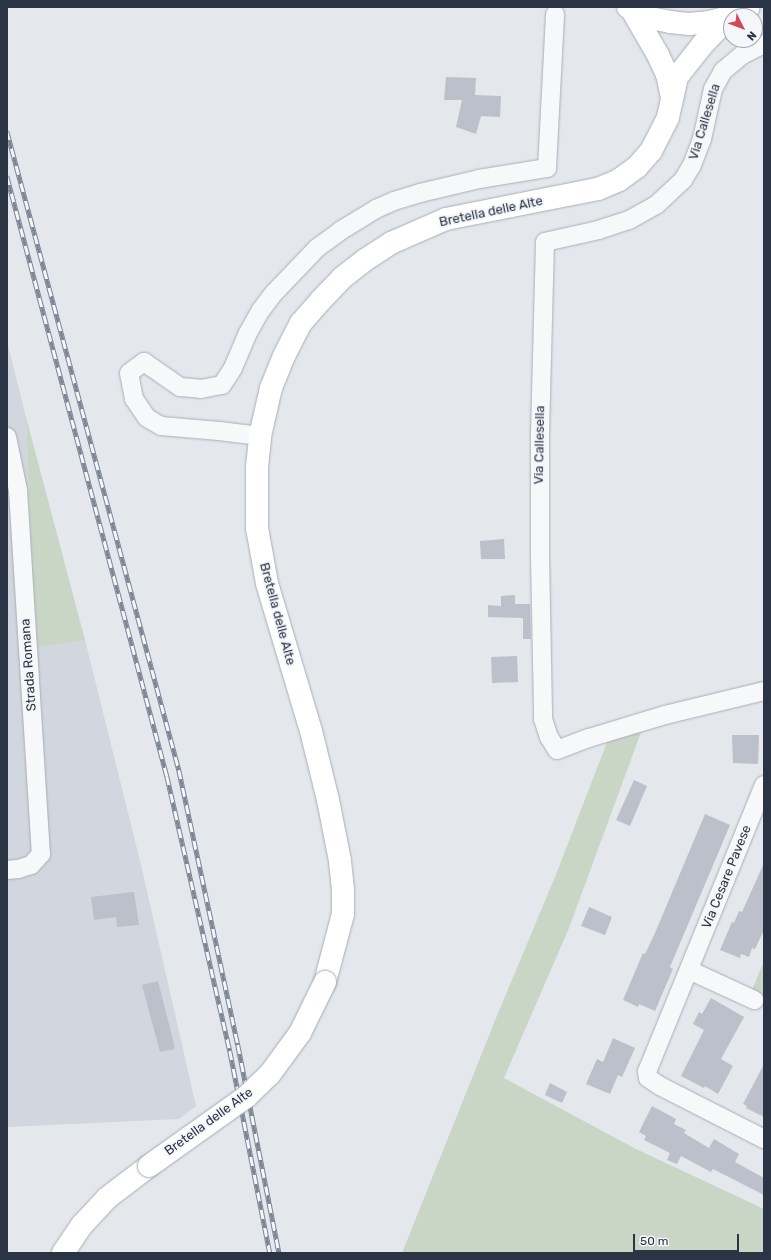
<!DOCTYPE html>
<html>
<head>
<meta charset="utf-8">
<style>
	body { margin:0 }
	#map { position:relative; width:771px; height:1260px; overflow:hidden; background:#e4e7ec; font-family:Rubik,sans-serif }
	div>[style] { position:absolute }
	.built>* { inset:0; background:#d2d6de }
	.green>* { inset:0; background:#c9d6c5 }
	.building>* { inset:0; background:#bbc0ca }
	.roads { filter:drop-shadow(0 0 1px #a9aeb7) drop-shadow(0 0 1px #a9aeb7) }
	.minor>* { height:18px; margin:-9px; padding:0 9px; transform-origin:9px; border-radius:9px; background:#f7f8fa }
	.major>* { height:22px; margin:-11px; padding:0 11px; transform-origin:11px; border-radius:11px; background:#fff }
	.rail>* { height:4.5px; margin-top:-2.25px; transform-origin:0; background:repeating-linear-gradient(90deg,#f4f6f9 0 9px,#7d8696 0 18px); box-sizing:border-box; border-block:1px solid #7d8696 }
	.bridges { filter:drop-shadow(0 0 1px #a3abb8) drop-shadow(0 0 1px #a3abb8) }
	.major-bridge>* { height:22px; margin:-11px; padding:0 11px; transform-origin:11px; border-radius:11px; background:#fff }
	span { translate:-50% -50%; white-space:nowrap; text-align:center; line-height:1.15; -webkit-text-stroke:4px #f4f6f9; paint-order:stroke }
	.street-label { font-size:13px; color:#2b3445 }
	.frame { position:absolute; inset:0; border:8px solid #2b3445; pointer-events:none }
	.north { position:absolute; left:723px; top:8px; width:40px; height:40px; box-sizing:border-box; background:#f4f6f9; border:1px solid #a4a8b1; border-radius:50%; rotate:132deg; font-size:11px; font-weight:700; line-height:16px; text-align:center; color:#2b3445 }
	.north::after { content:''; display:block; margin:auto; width:14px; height:18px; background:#d1495b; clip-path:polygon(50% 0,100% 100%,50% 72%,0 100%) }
	.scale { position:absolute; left:633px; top:1234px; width:106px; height:18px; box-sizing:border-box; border:2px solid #2b3445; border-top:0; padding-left:5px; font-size:12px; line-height:14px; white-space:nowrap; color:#2b3445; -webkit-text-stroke:3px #f4f6f9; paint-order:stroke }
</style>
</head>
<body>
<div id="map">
	<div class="built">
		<div style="clip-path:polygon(7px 341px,26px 417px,35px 646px,85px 640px,141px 865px,196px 1106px,179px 1119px,7px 1127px)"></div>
	</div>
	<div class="green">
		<div style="clip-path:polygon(26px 417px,85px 640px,35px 647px)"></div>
		<div style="clip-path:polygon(643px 727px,569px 928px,504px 1078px,636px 1149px,764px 1209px,764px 1253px,402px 1253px,496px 1018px,555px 877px,609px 737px)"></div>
		<div style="clip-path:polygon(764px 961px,764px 1003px,750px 995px)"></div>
	</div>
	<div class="building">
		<div style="clip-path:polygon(446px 77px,476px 78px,475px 95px,501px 96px,500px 117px,481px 116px,476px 134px,456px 127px,462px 100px,444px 100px)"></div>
		<div style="clip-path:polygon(504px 539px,505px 559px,481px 559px,480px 541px)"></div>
		<div style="clip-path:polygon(515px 595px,515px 604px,530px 604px,531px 639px,523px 639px,523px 618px,488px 617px,488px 605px,501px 606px,501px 596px)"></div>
		<div style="clip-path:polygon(517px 656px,518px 682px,492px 683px,491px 657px)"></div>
		<div style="clip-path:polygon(732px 735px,759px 735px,758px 764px,733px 763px)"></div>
		<div style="clip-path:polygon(634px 780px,647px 786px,630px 826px,616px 820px)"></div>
		<div style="clip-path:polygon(705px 814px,730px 825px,670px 967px,673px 969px,655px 1011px,639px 1004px,638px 1007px,623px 1000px,643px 953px,645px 954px,655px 933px)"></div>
		<div style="clip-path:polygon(764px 863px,764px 930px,755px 949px,752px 948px,749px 957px,741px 954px,740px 958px,720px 950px,732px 922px,734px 923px,739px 911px,742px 912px)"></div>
		<div style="clip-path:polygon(134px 892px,139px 925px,117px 927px,116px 917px,94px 920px,91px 897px)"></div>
		<div style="clip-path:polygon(589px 907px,612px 917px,605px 935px,581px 926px)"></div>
		<div style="clip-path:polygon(158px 981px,174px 1044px,174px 1049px,160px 1052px,142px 985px)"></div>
		<div style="clip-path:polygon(711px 998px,744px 1017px,721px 1059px,733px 1066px,718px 1094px,705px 1086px,704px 1088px,681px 1076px,704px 1030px,693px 1024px,699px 1012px,702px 1014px)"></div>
		<div style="clip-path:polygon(613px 1038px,635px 1048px,622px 1077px,618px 1075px,610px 1094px,586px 1084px,597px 1059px,603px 1062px)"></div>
		<div style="clip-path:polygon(764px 1064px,764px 1117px,746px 1108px,747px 1106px,743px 1104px)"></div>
		<div style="clip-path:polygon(550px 1083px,567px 1092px,562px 1103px,545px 1095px)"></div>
		<div style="clip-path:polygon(652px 1106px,676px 1119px,674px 1124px,686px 1130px,684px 1133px,709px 1148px,714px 1139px,739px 1154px,735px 1162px,764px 1178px,764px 1195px,713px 1169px,711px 1172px,681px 1156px,677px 1164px,667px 1160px,670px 1153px,644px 1140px,646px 1136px,639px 1132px)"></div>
	</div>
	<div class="roads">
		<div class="minor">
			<div style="left:764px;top:44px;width:25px;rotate:153deg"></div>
			<div style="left:742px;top:55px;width:25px;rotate:140deg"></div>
			<div style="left:723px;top:71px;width:21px;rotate:119deg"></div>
			<div style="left:713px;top:89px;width:51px;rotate:102.4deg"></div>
			<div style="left:702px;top:139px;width:28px;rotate:111deg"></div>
			<div style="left:692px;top:165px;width:17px;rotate:121deg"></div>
			<div style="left:683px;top:180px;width:37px;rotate:137deg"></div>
			<div style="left:656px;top:205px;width:31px;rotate:151deg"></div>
			<div style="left:629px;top:220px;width:32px;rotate:162deg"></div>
			<div style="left:599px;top:230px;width:55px;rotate:167.5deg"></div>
			<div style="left:545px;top:242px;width:197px;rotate:91.5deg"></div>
			<div style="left:540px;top:439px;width:117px;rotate:90deg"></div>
			<div style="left:540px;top:556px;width:163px;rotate:88.9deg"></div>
			<div style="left:543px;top:719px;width:19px;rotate:72deg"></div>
			<div style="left:549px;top:737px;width:15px;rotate:58deg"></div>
			<div style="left:557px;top:750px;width:34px;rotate:-21deg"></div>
			<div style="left:589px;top:738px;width:79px;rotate:-16.8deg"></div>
			<div style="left:665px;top:715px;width:102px;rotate:-13.6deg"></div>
			<div style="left:260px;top:436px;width:41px;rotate:-173deg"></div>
			<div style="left:219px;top:431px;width:58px;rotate:-175.1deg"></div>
			<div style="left:161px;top:426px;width:16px;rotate:-150deg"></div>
			<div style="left:147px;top:418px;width:23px;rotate:-124deg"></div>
			<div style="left:134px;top:399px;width:26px;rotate:-101deg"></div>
			<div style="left:129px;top:373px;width:19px;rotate:-36deg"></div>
			<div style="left:144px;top:362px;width:44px;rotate:34.8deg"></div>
			<div style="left:180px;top:387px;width:21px;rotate:5deg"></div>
			<div style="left:201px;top:389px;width:21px;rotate:-11deg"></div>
			<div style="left:222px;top:385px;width:20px;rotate:-57deg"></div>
			<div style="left:233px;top:368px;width:38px;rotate:-67deg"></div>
			<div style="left:248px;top:333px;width:26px;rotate:-61deg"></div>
			<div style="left:261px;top:310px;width:21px;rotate:-53deg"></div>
			<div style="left:274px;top:293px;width:62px;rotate:-46.3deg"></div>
			<div style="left:317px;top:248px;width:29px;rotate:-36deg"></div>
			<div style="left:340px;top:231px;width:42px;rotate:-31.4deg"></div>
			<div style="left:376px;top:209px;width:20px;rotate:-24deg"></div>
			<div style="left:394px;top:201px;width:27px;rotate:-17deg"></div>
			<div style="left:420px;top:193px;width:61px;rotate:-13.3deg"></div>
			<div style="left:479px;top:179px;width:69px;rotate:-9.2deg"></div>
			<div style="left:547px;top:168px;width:154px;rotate:-87deg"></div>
			<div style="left:7px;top:437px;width:54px;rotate:78.3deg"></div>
			<div style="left:18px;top:490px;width:365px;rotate:86.4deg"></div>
			<div style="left:41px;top:854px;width:15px;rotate:132deg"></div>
			<div style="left:31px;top:865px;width:14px;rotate:163deg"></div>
			<div style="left:18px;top:869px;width:11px;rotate:175deg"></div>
			<div style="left:764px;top:785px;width:309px;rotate:112.2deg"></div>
			<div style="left:647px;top:1071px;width:7px;rotate:82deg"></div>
			<div style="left:648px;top:1078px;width:14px;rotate:34deg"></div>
			<div style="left:660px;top:1086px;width:117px;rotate:27deg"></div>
			<div style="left:689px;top:970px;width:72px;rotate:24.8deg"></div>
		</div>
		<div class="major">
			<div style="left:628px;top:7px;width:25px;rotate:27deg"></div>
			<div style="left:650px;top:18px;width:20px;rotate:11deg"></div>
			<div style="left:670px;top:22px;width:20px;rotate:6deg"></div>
			<div style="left:690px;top:24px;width:20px;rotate:-6deg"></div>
			<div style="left:710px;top:22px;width:20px;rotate:-15deg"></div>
			<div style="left:729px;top:17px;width:22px;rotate:-27deg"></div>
			<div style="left:632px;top:10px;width:52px;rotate:60deg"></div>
			<div style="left:658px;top:55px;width:21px;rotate:65deg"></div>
			<div style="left:667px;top:74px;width:24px;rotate:78deg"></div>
			<div style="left:325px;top:982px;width:70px;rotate:-75.2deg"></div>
			<div style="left:343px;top:914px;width:24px;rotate:-90deg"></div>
			<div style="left:343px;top:890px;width:29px;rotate:-96deg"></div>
			<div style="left:340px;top:861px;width:62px;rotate:-101.1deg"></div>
			<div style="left:328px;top:800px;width:71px;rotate:-103.8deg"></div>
			<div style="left:311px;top:731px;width:154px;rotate:-106.6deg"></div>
			<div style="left:267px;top:583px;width:56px;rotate:-100.3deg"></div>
			<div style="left:257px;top:528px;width:61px;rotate:-90deg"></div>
			<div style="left:257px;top:467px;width:31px;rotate:-84deg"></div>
			<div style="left:260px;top:436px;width:49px;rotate:-77.1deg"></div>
			<div style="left:271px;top:388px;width:35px;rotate:-68deg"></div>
			<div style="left:284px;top:356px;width:37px;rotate:-63deg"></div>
			<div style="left:301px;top:323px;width:30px;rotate:-49deg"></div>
			<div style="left:321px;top:300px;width:30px;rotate:-46deg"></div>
			<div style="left:342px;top:278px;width:29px;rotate:-38deg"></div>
			<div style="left:365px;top:260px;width:31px;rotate:-33deg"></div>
			<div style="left:391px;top:243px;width:60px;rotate:-23.6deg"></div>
			<div style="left:446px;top:219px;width:155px;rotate:-11.2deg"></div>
			<div style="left:598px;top:189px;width:23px;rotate:-23deg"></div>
			<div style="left:619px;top:180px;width:22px;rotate:-36deg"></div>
			<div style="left:637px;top:167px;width:21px;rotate:-49deg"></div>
			<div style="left:651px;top:151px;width:38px;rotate:-63deg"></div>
			<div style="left:668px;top:117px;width:41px;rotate:-77.3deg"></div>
			<div style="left:677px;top:77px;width:42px;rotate:-51.8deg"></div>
			<div style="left:703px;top:44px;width:37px;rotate:-46deg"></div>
			<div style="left:63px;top:1253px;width:34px;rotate:-56deg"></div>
			<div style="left:82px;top:1225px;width:37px;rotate:-47deg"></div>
			<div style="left:107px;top:1198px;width:53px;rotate:-37.3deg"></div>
		</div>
	</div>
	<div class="rail">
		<div style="left:7px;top:131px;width:662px;rotate:74.93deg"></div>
		<div style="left:179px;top:770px;width:281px;rotate:77.9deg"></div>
		<div style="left:238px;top:1045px;width:212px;rotate:78.8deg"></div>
		<div style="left:7px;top:176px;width:621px;rotate:75.07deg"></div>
		<div style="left:167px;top:776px;width:282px;rotate:77.1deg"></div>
		<div style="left:230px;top:1051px;width:206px;rotate:78.8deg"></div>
	</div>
	<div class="bridges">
		<div class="major-bridge">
			<div style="left:149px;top:1166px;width:119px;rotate:-35.4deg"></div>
			<div style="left:246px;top:1097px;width:33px;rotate:-44deg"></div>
			<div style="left:270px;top:1074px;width:51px;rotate:-53.8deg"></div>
			<div style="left:300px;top:1033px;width:57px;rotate:-63.9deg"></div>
		</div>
	</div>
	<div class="street-label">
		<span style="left:705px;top:122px;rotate:-73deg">Via Callesella</span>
		<span style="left:491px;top:212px;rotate:-12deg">Bretella delle Alte</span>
		<span style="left:540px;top:445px;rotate:-89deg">Via Callesella</span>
		<span style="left:277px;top:614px;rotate:75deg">Bretella delle Alte</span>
		<span style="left:29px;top:665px;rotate:-94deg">Strada Romana</span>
		<span style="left:727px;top:877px;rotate:-68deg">Via Cesare Pavese</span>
		<span style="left:209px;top:1122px;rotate:-36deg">Bretella delle Alte</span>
	</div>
	<div class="frame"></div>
	<div class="north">N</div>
	<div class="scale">50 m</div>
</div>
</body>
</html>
